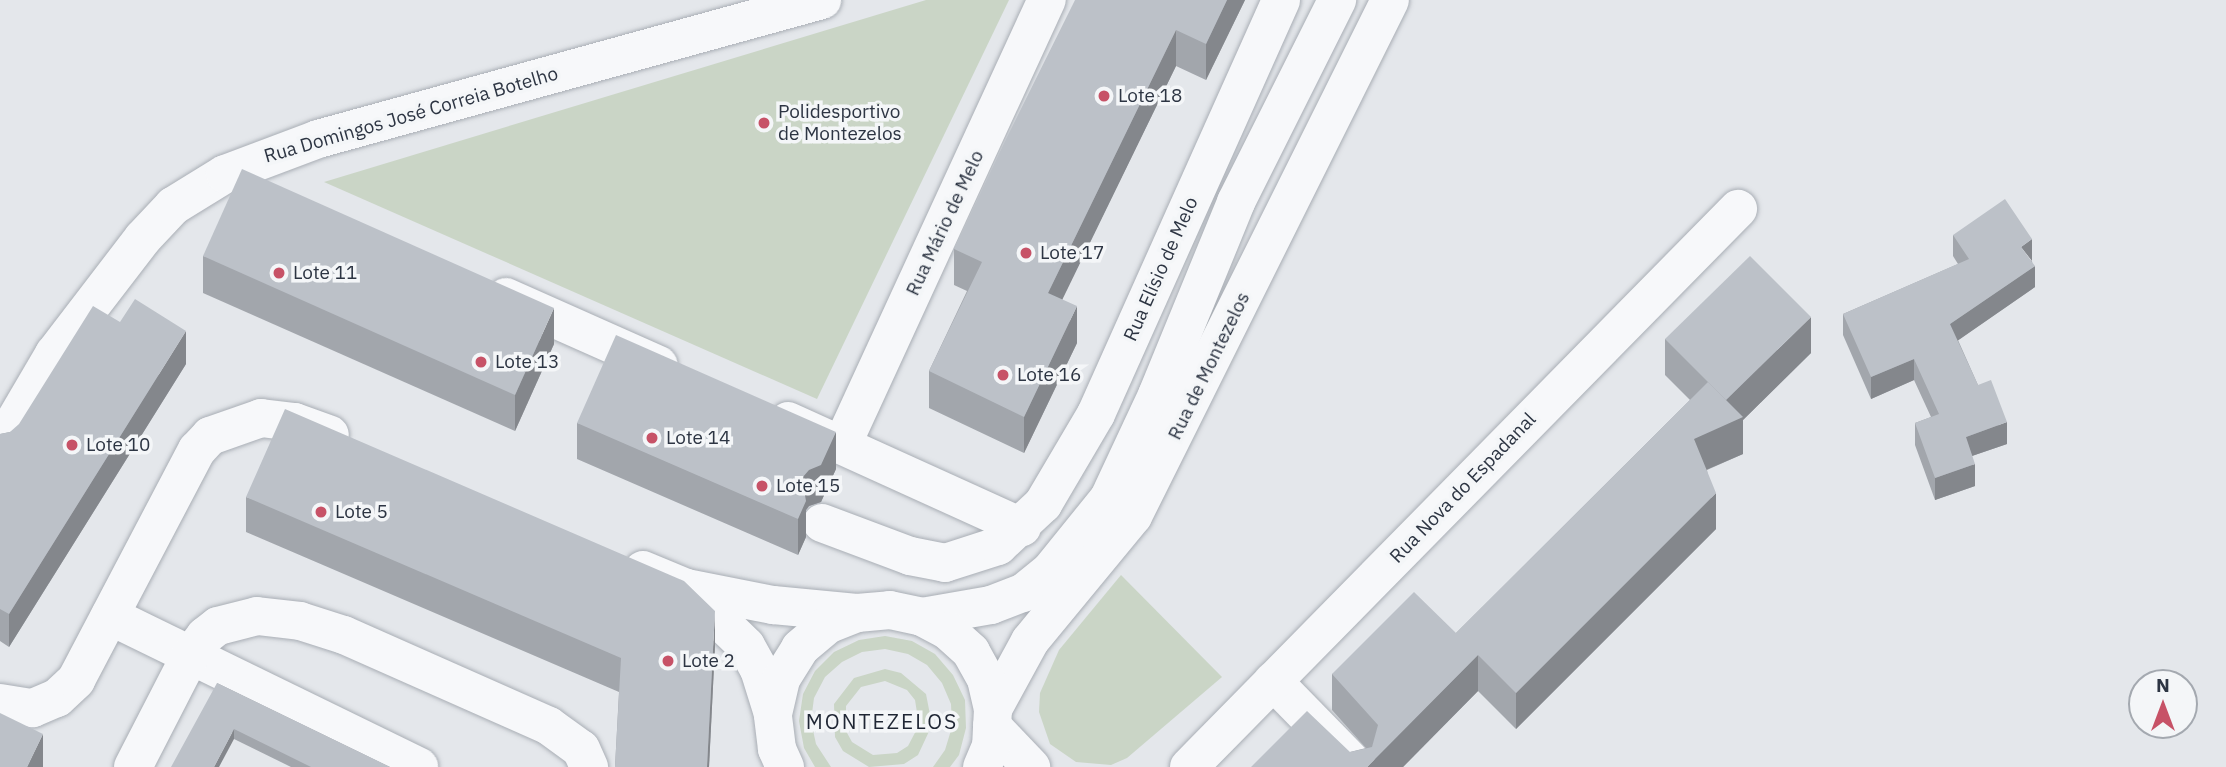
<!DOCTYPE html>
<html>
<head>
<meta charset="utf-8">
<style>
	body { margin:0 }
	#map { position:relative; width:2226px; height:767px; overflow:hidden; background:#e4e7eb; font-family:"IBM Plex Sans",sans-serif }
	div>[style] { position:absolute }
	.green>* { inset:0; background:#cad5c6 }
	.roads { filter:drop-shadow(0 0 2px #a9aeb5) drop-shadow(0 0 2px #a9aeb5) }
	.minor>* { height:38px; margin:-19px; padding:0 19px; transform-origin:19px; border-radius:19px; background:#f7f8fa }
	.wall>* { inset:0; background:#a2a6ac }
	.shaded-wall>* { inset:0; background:#84878c }
	.building>* { inset:0; background:#bcc1c8 }
	.dots>* { width:19px; height:19px; translate:-50% -50%; box-sizing:border-box; border:4px solid #f4f6f8; border-radius:50% }
	span { translate:-50% -50%; white-space:nowrap; text-align:center; line-height:1.15; -webkit-text-stroke:7px #f4f6f8; paint-order:stroke }
	.poi-label { font-size:19px; color:#2d3543 }
	.left { translate:0 -50%; text-align:left }
	.street-label { font-size:19px; color:#2d3543 }
	.neighbourhood-label { font-size:21px; color:#1f2634; letter-spacing:2px }
	.north { position:absolute; left:2128px; top:669px; width:70px; height:70px; box-sizing:border-box; background:#f4f6f8; border:2px solid #a4a9b0; border-radius:50%; rotate:0deg; font-size:19px; font-weight:700; line-height:28px; text-align:center; color:#2d3543 }
	.north::after { content:''; display:block; margin:auto; width:24px; height:32px; background:#c75267; clip-path:polygon(50% 0,100% 100%,50% 72%,0 100%) }
</style>
</head>
<body>
<div id="map">
	<div class="green">
		<div style="clip-path:polygon(926px 0,1009px 0,817px 399px,324px 182px)"></div>
		<div style="clip-path:polygon(1121px 575px,1222px 677px,1127px 758px,1111px 765px,1076px 762px,1050px 744px,1039px 712px,1040px 693px,1059px 650px)"></div>
		<div style="clip-path:polygon(885px 636px,912px 641px,935px 654px,953px 675px,965px 700px,966px 728px,959px 755px,950px 767px,933px 767px,945px 750px,952px 727px,951px 704px,942px 683px,927px 665px,908px 654px,885px 649px,862px 652px,842px 662px,825px 677px,814px 698px,811px 721px,816px 744px,831px 767px,815px 767px,804px 748px,799px 721px,803px 694px,815px 671px,834px 652px,859px 640px)"></div>
		<div style="clip-path:polygon(evenodd,885px 669px,901px 673px,926px 694px,932px 725px,918px 755px,904px 764px,869px 767px,843px 751px,835px 737px,834px 704px,854px 678px,885px 669px,885px 681px,907px 690px,915px 700px,919px 725px,908px 746px,897px 753px,873px 755px,852px 742px,846px 731px,846px 706px,861px 687px,885px 681px)"></div>
	</div>
	<div class="roads">
		<div class="minor">
			<div style="left:506px;top:297px;width:167px;rotate:24deg"></div>
			<div style="left:788px;top:421px;width:257px;rotate:24.4deg"></div>
			<div style="left:842px;top:445px;width:490px;rotate:-65.3deg"></div>
			<div style="left:0;top:446px;width:107px;rotate:-59.6deg"></div>
			<div style="left:54px;top:354px;width:146px;rotate:-52.5deg"></div>
			<div style="left:143px;top:238px;width:44px;rotate:-46.8deg"></div>
			<div style="left:173px;top:206px;width:61px;rotate:-31.6deg"></div>
			<div style="left:225px;top:174px;width:99px;rotate:-20.6deg"></div>
			<div style="left:318px;top:139px;width:523px;rotate:-15.42deg"></div>
			<div style="left:822px;top:523px;width:94px;rotate:20.6deg"></div>
			<div style="left:910px;top:556px;width:36px;rotate:11deg"></div>
			<div style="left:945px;top:563px;width:56px;rotate:-17.8deg"></div>
			<div style="left:998px;top:546px;width:62px;rotate:-43deg"></div>
			<div style="left:1043px;top:504px;width:104px;rotate:-59.5deg"></div>
			<div style="left:1096px;top:414px;width:453px;rotate:-65.9deg"></div>
			<div style="left:643px;top:570px;width:47px;rotate:22.7deg"></div>
			<div style="left:686px;top:588px;width:89px;rotate:11.1deg"></div>
			<div style="left:773px;top:605px;width:84px;rotate:5.4deg"></div>
			<div style="left:686px;top:588px;width:83px;rotate:44deg"></div>
			<div style="left:746px;top:646px;width:26px;rotate:61deg"></div>
			<div style="left:759px;top:669px;width:47px;rotate:72.7deg"></div>
			<div style="left:110px;top:616px;width:344px;rotate:26deg"></div>
			<div style="left:922px;top:617px;width:70px;rotate:-9.9deg"></div>
			<div style="left:991px;top:605px;width:34px;rotate:-21deg"></div>
			<div style="left:1023px;top:593px;width:36px;rotate:-39deg"></div>
			<div style="left:1051px;top:570px;width:92px;rotate:-51.1deg"></div>
			<div style="left:1109px;top:498px;width:114px;rotate:-65deg"></div>
			<div style="left:1157px;top:395px;width:209px;rotate:-67.7deg"></div>
			<div style="left:1236px;top:202px;width:226px;rotate:-63.4deg"></div>
			<div style="left:1273px;top:681px;width:120px;rotate:45.7deg"></div>
			<div style="left:0;top:703px;width:33px;rotate:9deg"></div>
			<div style="left:33px;top:708px;width:26px;rotate:-23deg"></div>
			<div style="left:57px;top:698px;width:26px;rotate:-43deg"></div>
			<div style="left:76px;top:680px;width:260px;rotate:-62.3deg"></div>
			<div style="left:197px;top:450px;width:19px;rotate:-47deg"></div>
			<div style="left:210px;top:436px;width:54px;rotate:-19.4deg"></div>
			<div style="left:261px;top:418px;width:34px;rotate:7deg"></div>
			<div style="left:295px;top:422px;width:37px;rotate:20deg"></div>
			<div style="left:993px;top:709px;width:77px;rotate:-61.4deg"></div>
			<div style="left:1030px;top:641px;width:162px;rotate:-50.5deg"></div>
			<div style="left:1133px;top:516px;width:576px;rotate:-63.52deg"></div>
			<div style="left:992px;top:726px;width:57px;rotate:46.4deg"></div>
			<div style="left:133px;top:767px;width:125px;rotate:-62.8deg"></div>
			<div style="left:190px;top:656px;width:25px;rotate:-53deg"></div>
			<div style="left:205px;top:636px;width:16px;rotate:-38deg"></div>
			<div style="left:218px;top:626px;width:40px;rotate:-14.4deg"></div>
			<div style="left:257px;top:616px;width:43px;rotate:6.6deg"></div>
			<div style="left:300px;top:621px;width:46px;rotate:17.7deg"></div>
			<div style="left:344px;top:635px;width:224px;rotate:23.9deg"></div>
			<div style="left:549px;top:726px;width:39px;rotate:36deg"></div>
			<div style="left:581px;top:749px;width:20px;rotate:66deg"></div>
			<div style="left:785px;top:767px;width:20px;rotate:-114deg"></div>
			<div style="left:777px;top:749px;width:35px;rotate:-97deg"></div>
			<div style="left:773px;top:714px;width:36px;rotate:-77deg"></div>
			<div style="left:781px;top:679px;width:36px;rotate:-58deg"></div>
			<div style="left:800px;top:648px;width:35px;rotate:-40deg"></div>
			<div style="left:827px;top:625px;width:32px;rotate:-22deg"></div>
			<div style="left:857px;top:613px;width:33px;rotate:-5deg"></div>
			<div style="left:890px;top:610px;width:33px;rotate:12deg"></div>
			<div style="left:922px;top:617px;width:30px;rotate:28deg"></div>
			<div style="left:948px;top:631px;width:31px;rotate:42deg"></div>
			<div style="left:971px;top:652px;width:31px;rotate:61deg"></div>
			<div style="left:986px;top:679px;width:31px;rotate:77deg"></div>
			<div style="left:993px;top:709px;width:37px;rotate:93deg"></div>
			<div style="left:991px;top:746px;width:23px;rotate:113deg"></div>
			<div style="left:1189px;top:767px;width:783px;rotate:-45.47deg"></div>
		</div>
	</div>
	<div class="wall">
		<div style="clip-path:polygon(1114px 0,1245px 0,1206px 80px,1176px 66px,1062px 299px,1077px 343px,1024px 453px,929px 408px,929px 371px,967px 291px,954px 285px,954px 249px)"></div>
		<div style="clip-path:polygon(1953px 235px,2032px 261px,2035px 287px,1958px 340px,1978px 385px,2007px 444px,1972px 456px,1975px 486px,1935px 500px,1915px 445px,1915px 423px,1931px 417px,1914px 380px,1871px 399px,1843px 335px,1843px 314px,1958px 264px,1953px 256px)"></div>
		<div style="clip-path:polygon(203px 256px,554px 344px,515px 431px,203px 293px)"></div>
		<div style="clip-path:polygon(1665px 339px,1811px 353px,1743px 420px,1743px 454px,1707px 470px,1716px 529px,1516px 729px,1478px 691px,1403px 767px,1350px 752px,1366px 748px,1332px 710px,1332px 674px,1456px 633px,1690px 400px,1665px 375px)"></div>
		<div style="clip-path:polygon(186px 364px,9px 647px,0 641px,0 434px,10px 432px)"></div>
		<div style="clip-path:polygon(577px 423px,836px 469px,821px 502px,809px 506px,806px 510px,806px 537px,798px 555px,577px 459px)"></div>
		<div style="clip-path:polygon(246px 497px,715px 646px,709px 767px,615px 767px,619px 692px,246px 532px)"></div>
		<div style="clip-path:polygon(217px 683px,390px 767px,291px 767px,234px 739px)"></div>
	</div>
	<div class="shaded-wall">
		<div style="clip-path:polygon(1227px 0,1245px 0,1206px 80px,1206px 44px)"></div>
		<div style="clip-path:polygon(1176px 30px,1176px 66px,1048px 329px,1048px 293px)"></div>
		<div style="clip-path:polygon(2032px 239px,2032px 261px,2021px 247px)"></div>
		<div style="clip-path:polygon(2035px 266px,2035px 287px,1950px 346px,1950px 324px)"></div>
		<div style="clip-path:polygon(1077px 306px,1077px 343px,1024px 453px,1024px 417px)"></div>
		<div style="clip-path:polygon(554px 308px,554px 344px,515px 431px,515px 395px)"></div>
		<div style="clip-path:polygon(1811px 317px,1811px 353px,1743px 420px,1743px 454px,1694px 475px,1694px 439px,1726px 400px)"></div>
		<div style="clip-path:polygon(186px 331px,186px 364px,9px 647px,9px 614px)"></div>
		<div style="clip-path:polygon(1914px 359px,1914px 380px,1871px 399px,1871px 377px)"></div>
		<div style="clip-path:polygon(2007px 422px,2007px 444px,1966px 458px,1966px 437px)"></div>
		<div style="clip-path:polygon(836px 432px,836px 469px,821px 502px,809px 506px,806px 510px,806px 537px,798px 555px,798px 519px,802px 478px)"></div>
		<div style="clip-path:polygon(1975px 464px,1975px 486px,1935px 500px,1935px 478px)"></div>
		<div style="clip-path:polygon(1716px 493px,1716px 529px,1516px 729px,1516px 693px)"></div>
		<div style="clip-path:polygon(715px 611px,715px 646px,709px 767px,707px 767px)"></div>
		<div style="clip-path:polygon(1478px 655px,1478px 691px,1403px 767px,1367px 767px)"></div>
		<div style="clip-path:polygon(234px 729px,234px 739px,219px 767px,214px 767px)"></div>
		<div style="clip-path:polygon(43px 734px,43px 767px,27px 767px)"></div>
	</div>
	<div class="building">
		<div style="clip-path:polygon(1075px 0,1227px 0,1206px 44px,1176px 30px,1048px 293px,1077px 306px,1024px 417px,929px 371px,982px 262px,954px 249px,1005px 141px)"></div>
		<div style="clip-path:polygon(242px 169px,554px 308px,515px 395px,203px 256px)"></div>
		<div style="clip-path:polygon(2005px 199px,2032px 239px,2021px 247px,2035px 266px,1950px 324px,1978px 385px,1991px 380px,2007px 422px,1966px 437px,1975px 464px,1935px 478px,1915px 423px,1939px 414px,1914px 359px,1871px 377px,1843px 314px,1969px 259px,1953px 235px)"></div>
		<div style="clip-path:polygon(1750px 256px,1811px 317px,1726px 400px,1665px 339px)"></div>
		<div style="clip-path:polygon(135px 299px,186px 331px,9px 614px,0 609px,0 434px,10px 432px,19px 424px,93px 306px,120px 322px)"></div>
		<div style="clip-path:polygon(616px 335px,836px 432px,821px 465px,809px 470px,802px 478px,806px 501px,798px 519px,577px 423px)"></div>
		<div style="clip-path:polygon(1708px 382px,1743px 417px,1694px 439px,1716px 493px,1516px 693px,1478px 655px,1367px 767px,1251px 767px,1307px 711px,1350px 752px,1372px 747px,1378px 725px,1332px 674px,1414px 592px,1456px 633px)"></div>
		<div style="clip-path:polygon(285px 409px,684px 581px,715px 611px,707px 767px,615px 767px,621px 658px,246px 497px)"></div>
		<div style="clip-path:polygon(217px 683px,390px 767px,311px 767px,234px 729px,214px 767px,171px 767px)"></div>
		<div style="clip-path:polygon(0 713px,43px 734px,27px 767px,0 767px)"></div>
	</div>
	<div class="dots">
		<div style="left:1104px;top:96px;background:#c75267"></div>
		<div style="left:764px;top:123px;background:#c75267"></div>
		<div style="left:1026px;top:253px;background:#c75267"></div>
		<div style="left:279px;top:273px;background:#c75267"></div>
		<div style="left:481px;top:362px;background:#c75267"></div>
		<div style="left:1003px;top:375px;background:#c75267"></div>
		<div style="left:652px;top:438px;background:#c75267"></div>
		<div style="left:72px;top:445px;background:#c75267"></div>
		<div style="left:762px;top:486px;background:#c75267"></div>
		<div style="left:321px;top:512px;background:#c75267"></div>
		<div style="left:668px;top:661px;background:#c75267"></div>
	</div>
	<div class="poi-label">
		<span class="left" style="left:1118px;top:96px">Lote 18</span>
		<span class="left" style="left:778px;top:123px">Polidesportivo<br>de Montezelos</span>
		<span class="left" style="left:1040px;top:253px">Lote 17</span>
		<span class="left" style="left:293px;top:273px">Lote 11</span>
		<span class="left" style="left:495px;top:362px">Lote 13</span>
		<span class="left" style="left:1017px;top:375px">Lote 16</span>
		<span class="left" style="left:666px;top:438px">Lote 14</span>
		<span class="left" style="left:86px;top:445px">Lote 10</span>
		<span class="left" style="left:776px;top:486px">Lote 15</span>
		<span class="left" style="left:335px;top:512px">Lote 5</span>
		<span class="left" style="left:682px;top:661px">Lote 2</span>
	</div>
	<div class="street-label">
		<span style="left:411px;top:115px;rotate:-16deg">Rua Domingos José Correia Botelho</span>
		<span style="left:945px;top:223px;rotate:-65deg">Rua Mário de Melo</span>
		<span style="left:1161px;top:269px;rotate:-66deg">Rua Elísio de Melo</span>
		<span style="left:1209px;top:366px;rotate:-64deg">Rua de Montezelos</span>
		<span style="left:1463px;top:488px;rotate:-46deg">Rua Nova do Espadanal</span>
	</div>
	<div class="neighbourhood-label">
		<span style="left:882px;top:721px">MONTEZELOS</span>
	</div>
	<div class="north">N</div>
</div>
</body>
</html>
